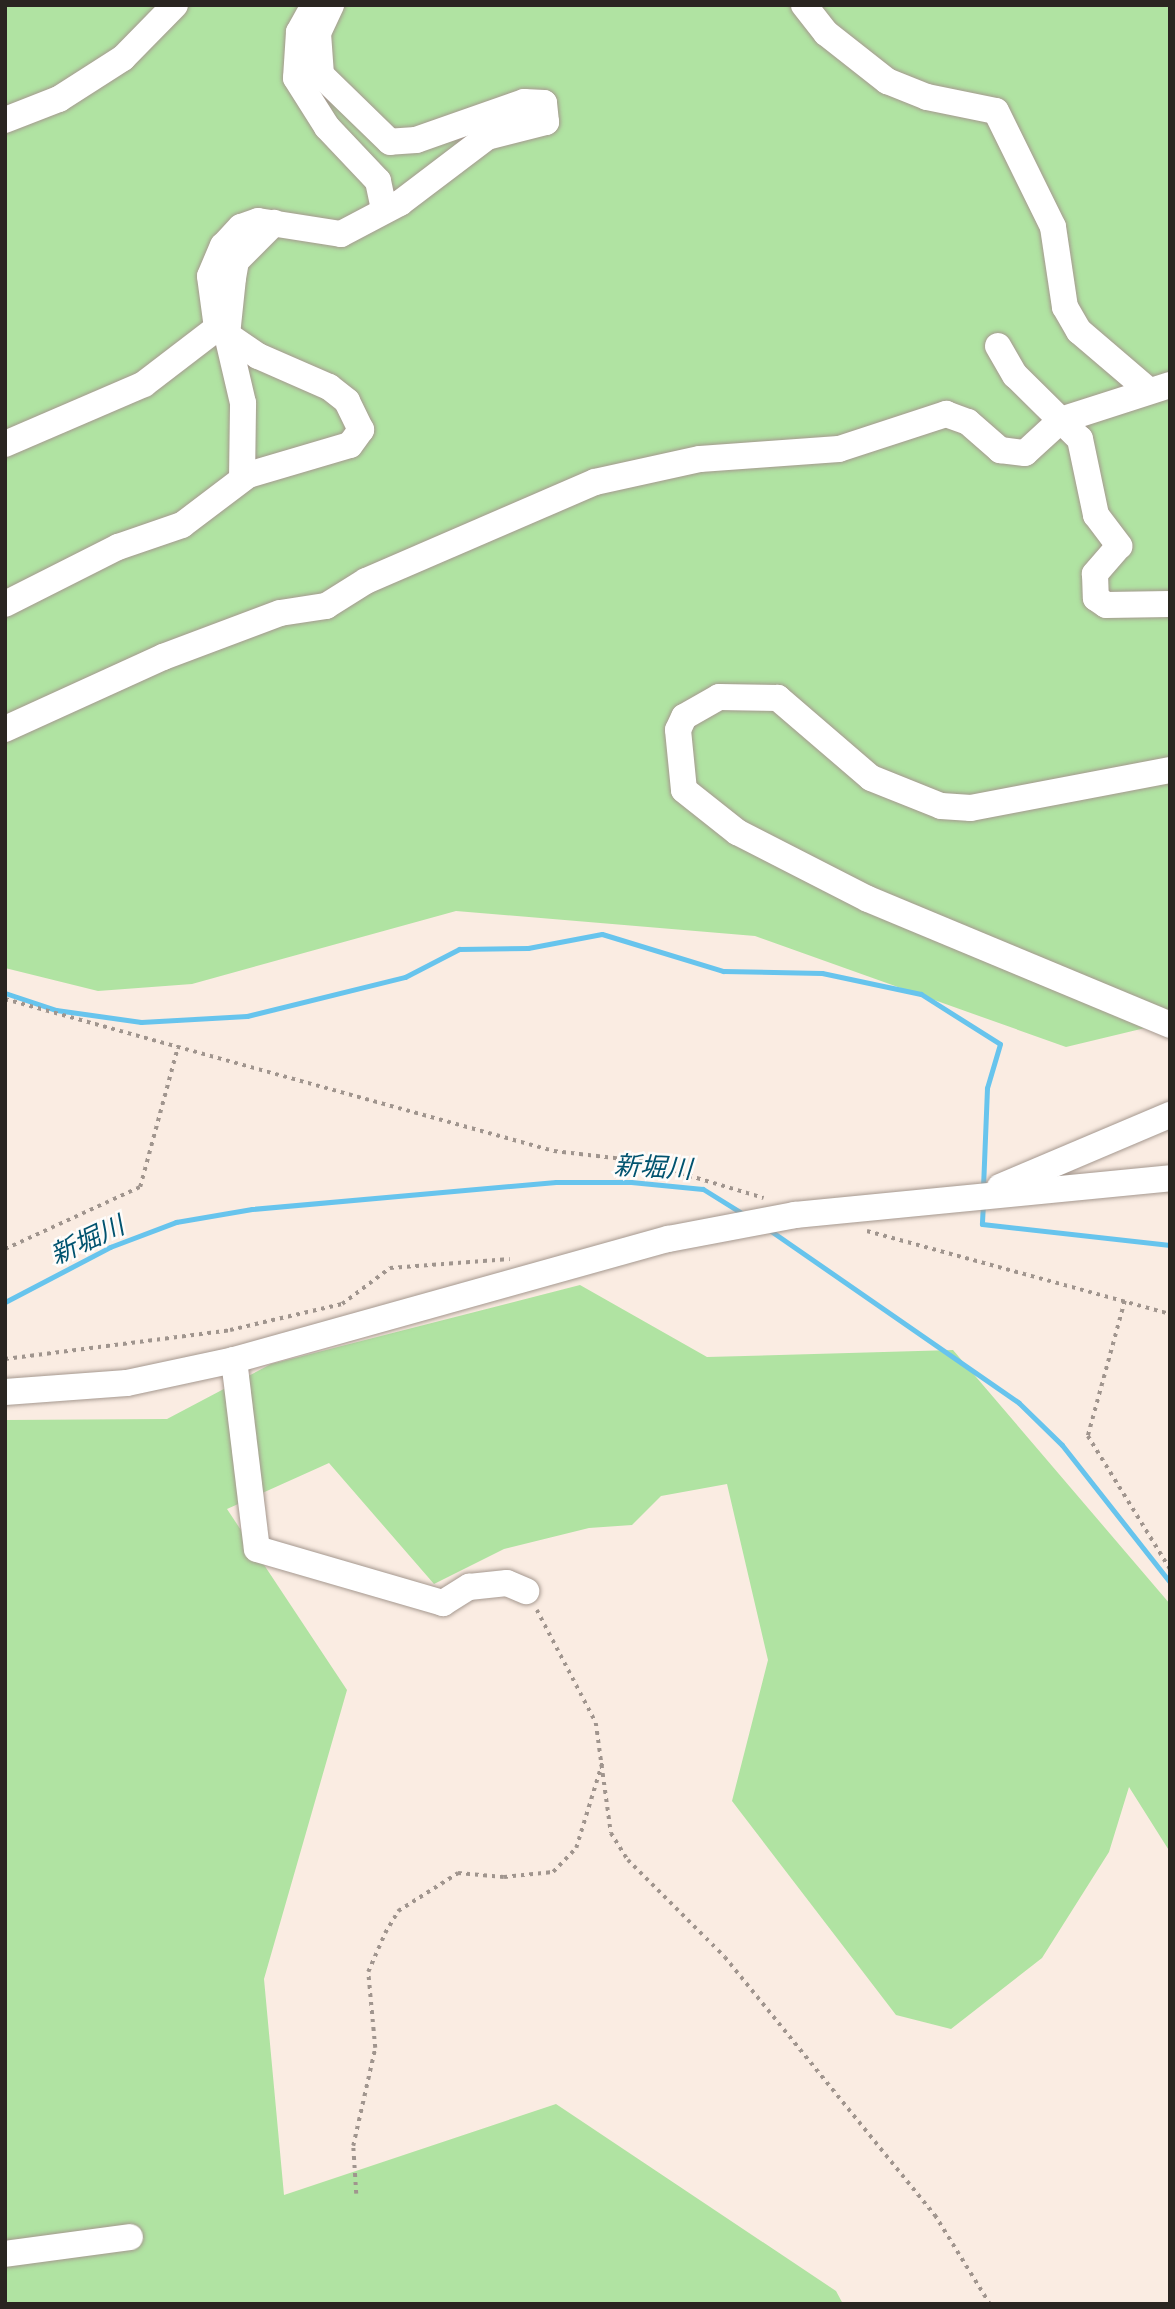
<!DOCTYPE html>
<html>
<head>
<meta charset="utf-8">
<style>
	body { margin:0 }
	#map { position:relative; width:1175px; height:2309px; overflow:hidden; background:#faece2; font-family:"Golos Text","Noto Sans JP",sans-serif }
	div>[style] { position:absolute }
	.green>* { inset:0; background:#b0e3a2 }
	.stream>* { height:5px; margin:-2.5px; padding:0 2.5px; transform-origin:2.5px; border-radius:2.5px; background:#67c4ed }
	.path>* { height:3.5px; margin-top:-1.75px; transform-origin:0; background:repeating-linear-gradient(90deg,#a0958e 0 3.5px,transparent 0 8.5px) }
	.roads { filter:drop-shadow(0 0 2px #a5988f) drop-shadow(0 0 2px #a5988f) }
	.minor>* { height:26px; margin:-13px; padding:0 13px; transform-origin:13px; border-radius:13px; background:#fff }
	span { translate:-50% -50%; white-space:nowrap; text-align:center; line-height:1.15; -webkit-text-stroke:5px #fefcfa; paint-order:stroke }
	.water-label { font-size:26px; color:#01536f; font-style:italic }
	.frame { position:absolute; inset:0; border:7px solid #2a2521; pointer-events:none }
</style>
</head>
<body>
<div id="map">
	<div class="green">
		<div style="clip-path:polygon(5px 5px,1170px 5px,1170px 1022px,1066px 1047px,755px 936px,456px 911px,192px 984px,98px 991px,5px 968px)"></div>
		<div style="clip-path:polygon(580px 1285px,707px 1357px,953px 1350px,1170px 1604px,1170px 1852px,1129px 1787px,1109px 1852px,1042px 1958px,951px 2029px,896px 2015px,732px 1801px,768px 1660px,727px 1484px,661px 1496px,632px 1525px,589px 1528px,504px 1549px,434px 1584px,329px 1463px,227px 1509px,347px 1690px,264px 1979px,284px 2195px,556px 2104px,836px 2291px,843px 2304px,5px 2304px,5px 1420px,167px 1419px,271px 1364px)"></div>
	</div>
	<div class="stream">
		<div style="left:5px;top:993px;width:54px;rotate:18.4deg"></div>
		<div style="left:56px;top:1010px;width:86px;rotate:8deg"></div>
		<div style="left:141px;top:1022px;width:106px;rotate:-3.2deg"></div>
		<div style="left:247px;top:1016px;width:163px;rotate:-13.9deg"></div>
		<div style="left:405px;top:977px;width:61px;rotate:-27.4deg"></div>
		<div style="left:459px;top:949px;width:69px;rotate:-0.8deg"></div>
		<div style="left:528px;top:948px;width:75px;rotate:-10.7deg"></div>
		<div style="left:602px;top:934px;width:127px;rotate:17deg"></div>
		<div style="left:723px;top:971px;width:99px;rotate:1.2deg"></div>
		<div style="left:822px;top:973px;width:101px;rotate:12deg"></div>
		<div style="left:921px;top:994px;width:93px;rotate:32.3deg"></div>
		<div style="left:1000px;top:1044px;width:46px;rotate:106.5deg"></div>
		<div style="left:987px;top:1088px;width:101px;rotate:92.3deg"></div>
		<div style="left:983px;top:1203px;width:21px;rotate:93deg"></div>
		<div style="left:982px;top:1224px;width:189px;rotate:6.4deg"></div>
		<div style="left:768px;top:1229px;width:305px;rotate:34.7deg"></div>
		<div style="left:1019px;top:1403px;width:60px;rotate:44.3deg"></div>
		<div style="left:1062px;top:1445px;width:174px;rotate:51.8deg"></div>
		<div style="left:5px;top:1302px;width:119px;rotate:-27.6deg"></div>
		<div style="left:110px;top:1247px;width:71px;rotate:-20.7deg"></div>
		<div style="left:176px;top:1222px;width:77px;rotate:-9.7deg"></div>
		<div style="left:252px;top:1209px;width:305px;rotate:-5.1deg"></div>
		<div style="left:556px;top:1182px;width:75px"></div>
		<div style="left:631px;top:1182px;width:72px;rotate:5.6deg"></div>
		<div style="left:703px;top:1189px;width:49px;rotate:31.8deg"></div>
	</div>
	<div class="path">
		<div style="left:5px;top:999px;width:570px;rotate:15.48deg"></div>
		<div style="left:554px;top:1151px;width:87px;rotate:6.6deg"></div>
		<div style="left:640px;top:1161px;width:129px;rotate:16.6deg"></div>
		<div style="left:867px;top:1231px;width:314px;rotate:15.3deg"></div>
		<div style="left:5px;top:1249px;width:149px;rotate:-24.7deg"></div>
		<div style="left:140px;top:1187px;width:146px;rotate:-74.9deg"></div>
		<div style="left:1125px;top:1301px;width:140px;rotate:105.3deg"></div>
		<div style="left:1088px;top:1436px;width:156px;rotate:58.3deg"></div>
		<div style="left:5px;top:1359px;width:227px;rotate:-7.3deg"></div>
		<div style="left:230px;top:1330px;width:115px;rotate:-13.1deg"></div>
		<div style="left:342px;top:1304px;width:60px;rotate:-36.9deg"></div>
		<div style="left:390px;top:1268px;width:120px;rotate:-4.3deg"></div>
		<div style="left:537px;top:1610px;width:127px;rotate:62.4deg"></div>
		<div style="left:596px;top:1723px;width:111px;rotate:82.2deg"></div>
		<div style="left:611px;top:1833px;width:32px;rotate:58deg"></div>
		<div style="left:628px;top:1860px;width:137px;rotate:45deg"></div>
		<div style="left:725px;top:1957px;width:333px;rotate:50.9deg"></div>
		<div style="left:935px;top:2215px;width:105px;rotate:58.3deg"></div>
		<div style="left:356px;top:2194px;width:48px;rotate:-93.6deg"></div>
		<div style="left:353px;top:2146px;width:100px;rotate:-77.3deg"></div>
		<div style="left:375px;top:2048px;width:76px;rotate:-95.3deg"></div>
		<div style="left:368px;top:1972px;width:43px;rotate:-66.4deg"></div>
		<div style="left:385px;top:1933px;width:26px;rotate:-59deg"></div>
		<div style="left:398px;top:1911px;width:71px;rotate:-32.3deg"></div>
		<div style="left:458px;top:1873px;width:46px;rotate:5deg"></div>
		<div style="left:504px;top:1877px;width:49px;rotate:-5.8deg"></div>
		<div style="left:553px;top:1872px;width:33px;rotate:-46deg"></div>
		<div style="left:576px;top:1848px;width:92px;rotate:-72.9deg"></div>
	</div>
	<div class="roads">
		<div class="minor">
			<div style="left:314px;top:5px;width:31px;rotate:119deg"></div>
			<div style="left:299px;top:32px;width:46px;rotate:93.7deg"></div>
			<div style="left:296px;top:78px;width:58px;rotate:57.7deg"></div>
			<div style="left:327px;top:127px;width:74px;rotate:46.6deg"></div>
			<div style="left:378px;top:181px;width:30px;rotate:78deg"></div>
			<div style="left:804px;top:5px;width:36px;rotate:52deg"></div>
			<div style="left:826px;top:33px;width:78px;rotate:38.2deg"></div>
			<div style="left:887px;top:81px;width:43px;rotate:21.8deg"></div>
			<div style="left:927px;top:97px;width:70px;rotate:11.5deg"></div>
			<div style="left:996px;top:111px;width:129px;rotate:63.8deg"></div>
			<div style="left:1053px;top:227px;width:81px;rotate:81.5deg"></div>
			<div style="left:1065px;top:307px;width:28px;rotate:60deg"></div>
			<div style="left:1079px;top:331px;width:91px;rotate:40.5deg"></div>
			<div style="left:5px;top:120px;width:58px;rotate:-21.3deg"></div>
			<div style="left:59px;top:99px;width:76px;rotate:-32.6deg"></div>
			<div style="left:123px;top:58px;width:74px;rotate:-45.5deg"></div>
			<div style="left:998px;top:346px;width:34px;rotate:60deg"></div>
			<div style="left:1015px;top:375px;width:91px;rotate:44.6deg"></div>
			<div style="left:1080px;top:439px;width:78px;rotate:78.1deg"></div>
			<div style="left:1096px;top:515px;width:39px;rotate:53deg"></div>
			<div style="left:1119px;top:546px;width:37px;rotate:131deg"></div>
			<div style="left:1095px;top:574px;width:24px;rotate:88deg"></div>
			<div style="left:1096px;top:598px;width:12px;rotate:35deg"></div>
			<div style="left:1106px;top:605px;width:64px;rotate:-0.9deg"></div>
			<div style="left:5px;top:444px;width:151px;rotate:-23.3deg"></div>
			<div style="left:144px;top:384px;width:92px;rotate:-37.5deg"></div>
			<div style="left:242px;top:479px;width:76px;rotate:-89.2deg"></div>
			<div style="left:243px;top:403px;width:70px;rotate:-103.2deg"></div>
			<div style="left:227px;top:335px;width:57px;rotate:-84deg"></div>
			<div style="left:233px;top:278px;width:17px;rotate:-80deg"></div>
			<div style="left:236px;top:261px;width:54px;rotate:-45deg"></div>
			<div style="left:5px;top:604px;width:127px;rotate:-26.8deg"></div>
			<div style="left:118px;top:547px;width:68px;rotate:-19deg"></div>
			<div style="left:182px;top:525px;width:83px;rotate:-37.1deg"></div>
			<div style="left:248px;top:475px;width:106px;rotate:-16.4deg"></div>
			<div style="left:350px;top:445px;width:19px;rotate:-54deg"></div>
			<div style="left:361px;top:430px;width:32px;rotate:-116deg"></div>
			<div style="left:347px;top:401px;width:23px;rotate:-142deg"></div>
			<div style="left:329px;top:387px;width:77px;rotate:-156.4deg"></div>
			<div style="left:258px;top:356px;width:50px;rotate:-145.7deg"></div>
			<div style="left:217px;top:328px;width:52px;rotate:-97.7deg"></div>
			<div style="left:210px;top:276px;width:33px;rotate:-67deg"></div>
			<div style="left:223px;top:246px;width:26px;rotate:-47deg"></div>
			<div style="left:241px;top:227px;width:18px;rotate:-19deg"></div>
			<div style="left:258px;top:221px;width:84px;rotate:8.9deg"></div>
			<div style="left:341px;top:234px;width:67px;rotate:-27.7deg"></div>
			<div style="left:400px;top:203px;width:109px;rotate:-37.2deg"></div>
			<div style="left:487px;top:137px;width:61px;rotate:-14.3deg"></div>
			<div style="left:546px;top:122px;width:19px;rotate:-96deg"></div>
			<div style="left:544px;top:103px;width:20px;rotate:-177deg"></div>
			<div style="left:524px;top:102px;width:114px;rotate:160.6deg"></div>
			<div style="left:416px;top:140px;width:26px;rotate:176deg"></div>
			<div style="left:390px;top:142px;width:96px;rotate:-135.8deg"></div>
			<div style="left:321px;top:75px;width:42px;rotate:-94.1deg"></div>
			<div style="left:318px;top:33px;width:31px;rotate:-65deg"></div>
			<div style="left:5px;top:729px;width:174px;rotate:-24.5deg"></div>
			<div style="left:163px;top:657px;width:125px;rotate:-20.6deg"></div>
			<div style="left:280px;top:613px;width:47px;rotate:-8.7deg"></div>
			<div style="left:326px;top:606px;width:47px;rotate:-32deg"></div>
			<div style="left:366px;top:581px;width:249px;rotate:-23.4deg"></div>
			<div style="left:595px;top:482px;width:107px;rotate:-12.4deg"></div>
			<div style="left:700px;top:459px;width:139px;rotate:-4.1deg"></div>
			<div style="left:839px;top:449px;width:113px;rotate:-18.1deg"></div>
			<div style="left:946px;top:414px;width:23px;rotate:20deg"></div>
			<div style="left:968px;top:422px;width:43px;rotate:41.2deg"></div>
			<div style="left:1000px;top:450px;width:25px;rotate:7deg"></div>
			<div style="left:1025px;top:453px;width:49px;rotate:-42.5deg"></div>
			<div style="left:1061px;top:420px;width:114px;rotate:-17.8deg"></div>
			<div style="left:1170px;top:770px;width:203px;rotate:169.2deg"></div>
			<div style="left:971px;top:808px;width:30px;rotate:-176deg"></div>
			<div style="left:941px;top:806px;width:75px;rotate:-158.2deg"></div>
			<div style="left:871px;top:778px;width:123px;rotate:-139.3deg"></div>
			<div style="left:778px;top:698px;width:59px;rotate:-179deg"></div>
			<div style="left:719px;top:697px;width:40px;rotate:150.3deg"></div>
			<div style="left:684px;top:717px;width:14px;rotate:115deg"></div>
			<div style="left:678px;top:730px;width:60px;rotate:84.3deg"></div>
			<div style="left:684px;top:790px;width:68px;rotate:38.4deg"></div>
			<div style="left:737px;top:832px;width:147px;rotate:27.1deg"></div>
			<div style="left:868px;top:899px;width:327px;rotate:22.6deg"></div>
			<div style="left:1000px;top:1187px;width:185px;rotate:-23deg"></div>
			<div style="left:234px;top:1360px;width:190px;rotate:83.1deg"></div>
			<div style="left:257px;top:1549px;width:194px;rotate:16.2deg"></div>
			<div style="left:443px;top:1603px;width:31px;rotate:-32deg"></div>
			<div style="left:469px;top:1587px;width:38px;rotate:-6deg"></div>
			<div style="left:507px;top:1583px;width:21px;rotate:23deg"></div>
			<div style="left:5px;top:1392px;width:122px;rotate:-4.2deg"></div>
			<div style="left:127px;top:1383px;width:109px;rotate:-12.1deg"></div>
			<div style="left:234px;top:1360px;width:451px;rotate:-15.6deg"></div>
			<div style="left:668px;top:1239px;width:129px;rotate:-10.7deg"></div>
			<div style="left:795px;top:1215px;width:377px;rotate:-5.6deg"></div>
			<div style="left:5px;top:2254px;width:126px;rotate:-7.7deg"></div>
		</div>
	</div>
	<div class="water-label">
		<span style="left:653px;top:1167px;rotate:3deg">新堀川</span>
		<span style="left:87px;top:1240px;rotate:-25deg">新堀川</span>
	</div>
	<div class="frame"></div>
</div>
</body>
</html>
